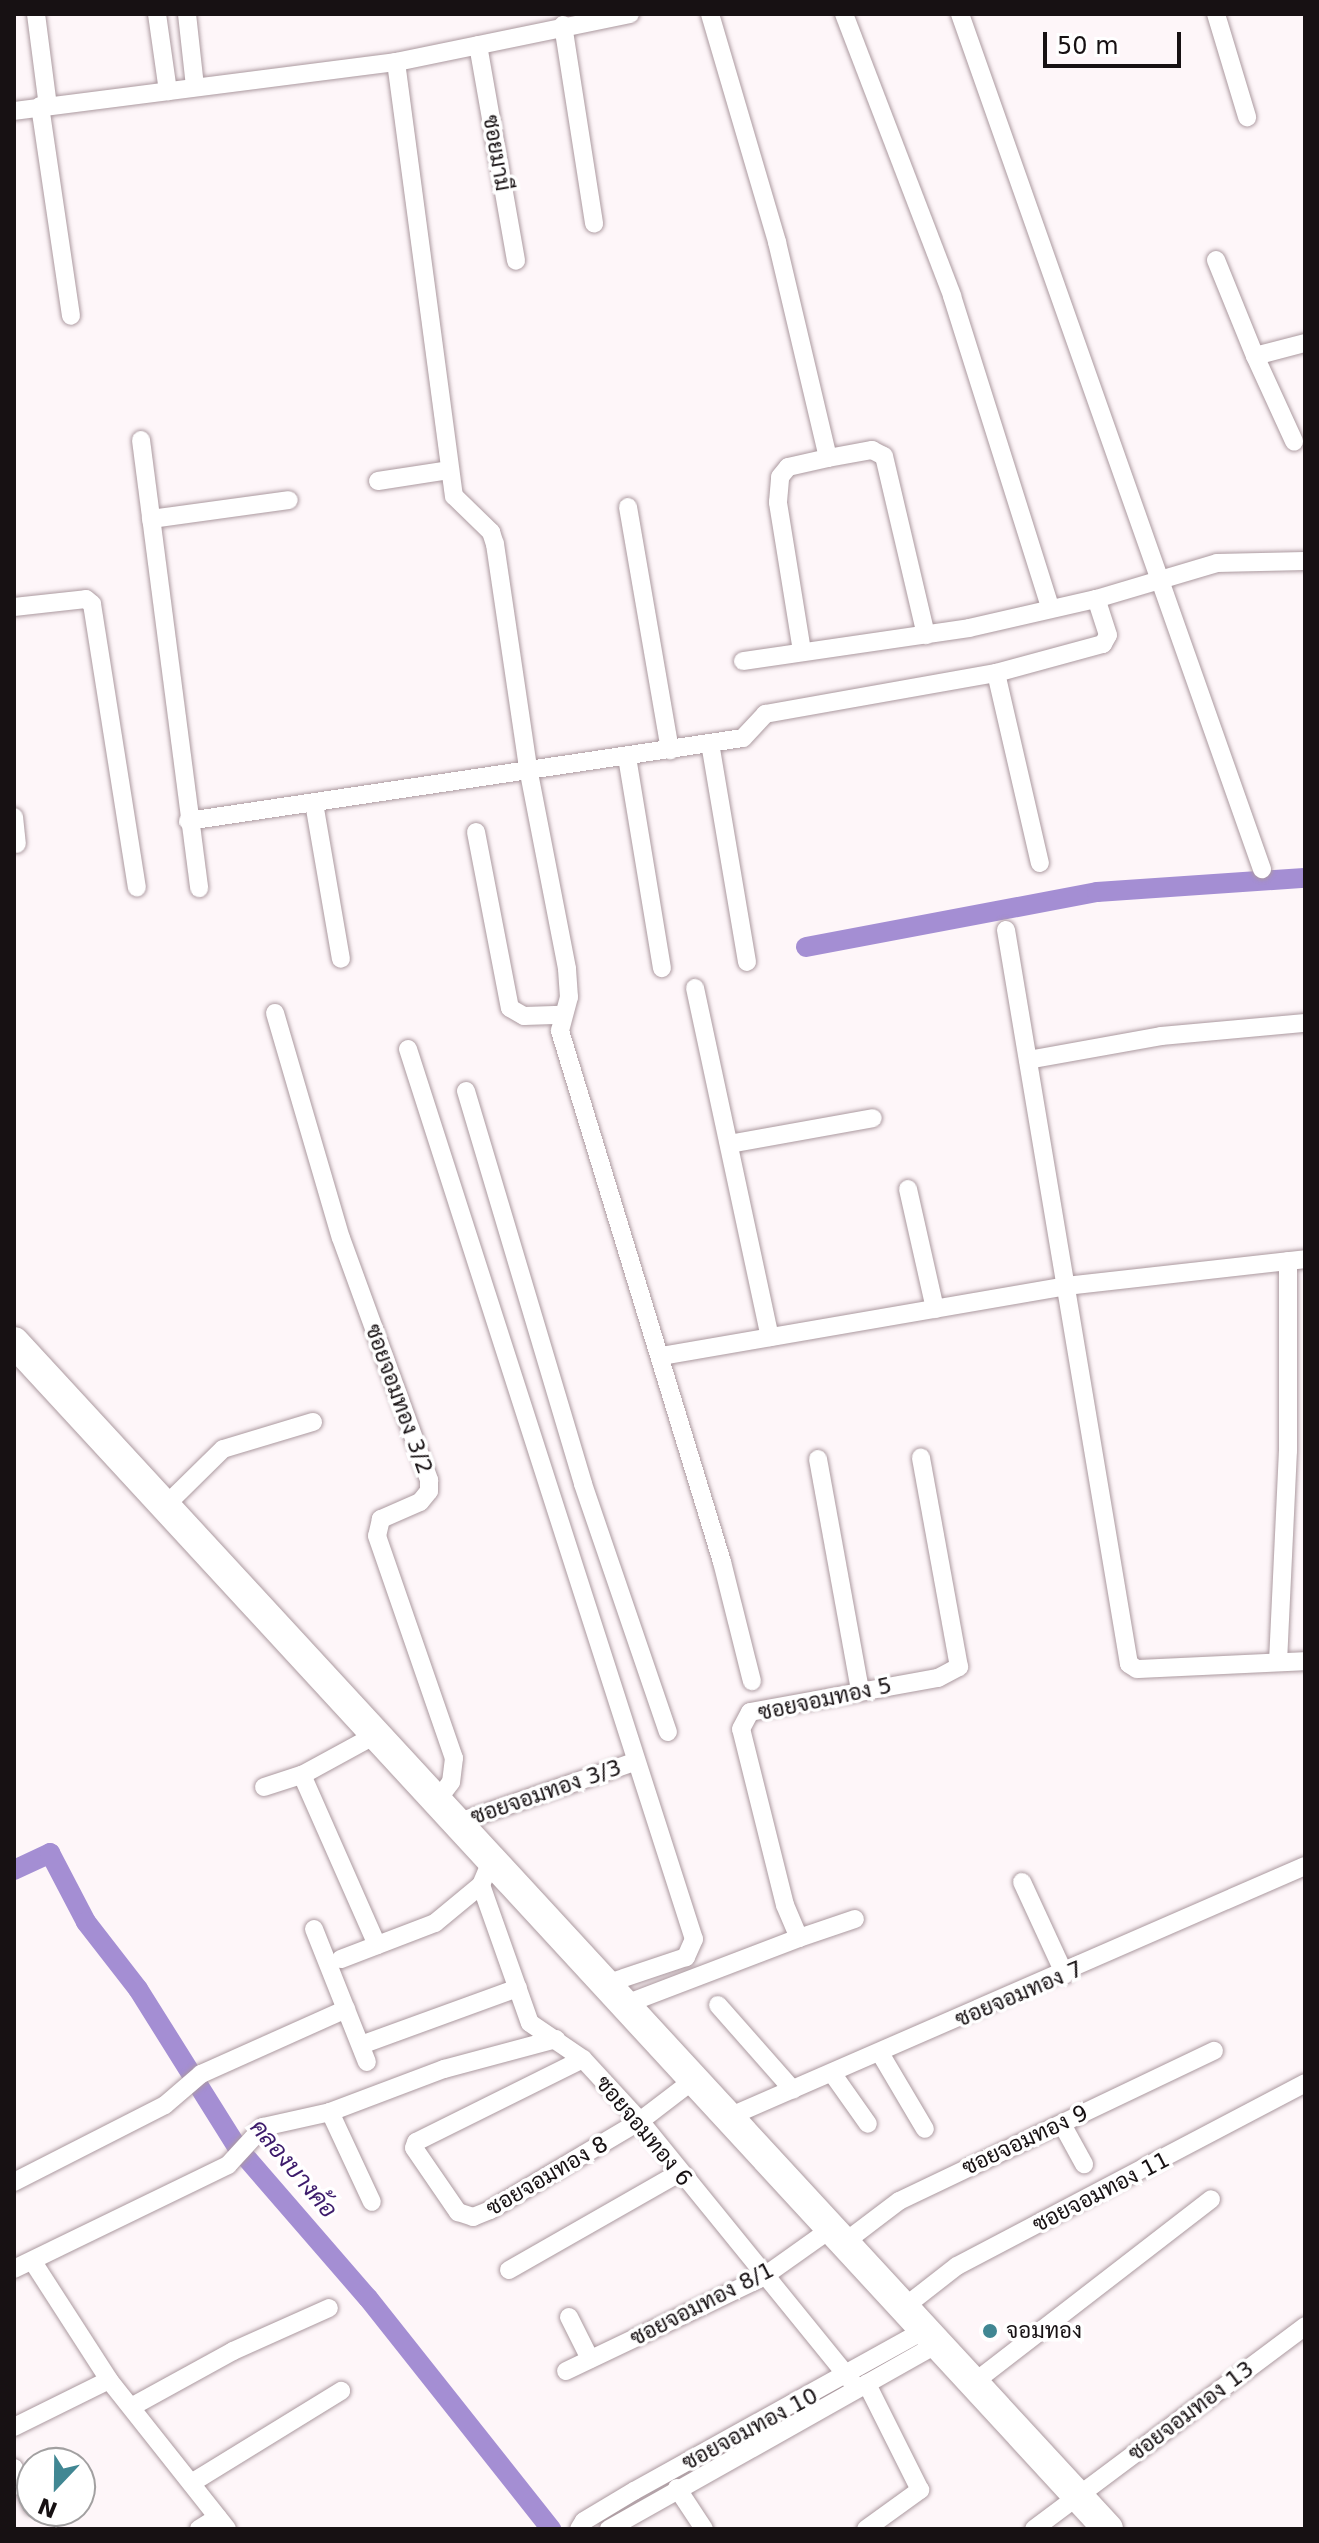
<!DOCTYPE html>
<html>
<head>
<meta charset="utf-8">
<style>
	body { margin:0 }
	#map { position:relative; width:1319px; height:2543px; overflow:hidden; background:#fef6f9; font-family:"DejaVu Sans",Sarabun,sans-serif }
	div>[style] { position:absolute }
	.canal>* { height:20px; margin:-10px; padding:0 10px; transform-origin:10px; border-radius:10px; background:#a48ed3 }
	.roads { filter:drop-shadow(0 0 2px #ab999f) drop-shadow(0 0 2px #ab999f) }
	.street>* { height:18px; margin:-9px; padding:0 9px; transform-origin:9px; border-radius:9px; background:#fff }
	.primary>* { height:30px; margin:-15px; padding:0 15px; transform-origin:15px; border-radius:15px; background:#fff }
	.dots>* { width:22px; height:22px; translate:-50% -50%; box-sizing:border-box; border:4px solid #fff; border-radius:50% }
	span { translate:-50% -50%; white-space:nowrap; text-align:center; line-height:1.15; -webkit-text-stroke:7px #fff; paint-order:stroke }
	.street-label { font-size:22px; color:#171113 }
	.poi-label { font-size:22px; color:#171113 }
	.left { translate:0 -50%; text-align:left }
	.water-label { font-size:24px; color:#3c1a6b; font-style:italic }
	.frame { position:absolute; inset:0; border:16px solid #171113; pointer-events:none }
	.north { position:absolute; left:16px; top:2447px; width:80px; height:80px; box-sizing:border-box; background:#fff; border:2px solid #a2a0a1; border-radius:50%; rotate:202deg; font-size:22px; font-weight:700; line-height:32px; text-align:center; color:#171113 }
	.north::after { content:''; display:block; margin:auto; width:28px; height:36px; background:#418793; clip-path:polygon(50% 0,100% 100%,50% 72%,0 100%) }
	.scale { position:absolute; left:1043px; top:32px; width:138px; height:36px; box-sizing:border-box; border:4px solid #171113; border-top:0; padding-left:10px; font-size:24px; line-height:28px; white-space:nowrap; color:#171113; -webkit-text-stroke:6px #fff; paint-order:stroke }
</style>
</head>
<body>
<div id="map">
	<div class="canal">
		<div style="left:806px;top:947px;width:296px;rotate:-10.7deg"></div>
		<div style="left:1097px;top:892px;width:208px;rotate:-3.9deg"></div>
		<div style="left:14px;top:1870px;width:40px;rotate:-25deg"></div>
		<div style="left:50px;top:1853px;width:78px;rotate:62.4deg"></div>
		<div style="left:86px;top:1922px;width:85px;rotate:52.2deg"></div>
		<div style="left:138px;top:1989px;width:186px;rotate:57.9deg"></div>
		<div style="left:237px;top:2147px;width:200px;rotate:49.1deg"></div>
		<div style="left:368px;top:2298px;width:295px;rotate:51.6deg"></div>
	</div>
	<div class="roads">
		<div class="street">
			<div style="left:36px;top:14px;width:93px;rotate:82.6deg"></div>
			<div style="left:157px;top:14px;width:78px;rotate:81.9deg"></div>
			<div style="left:187px;top:14px;width:73px;rotate:83.7deg"></div>
			<div style="left:710px;top:14px;width:238px;rotate:73.6deg"></div>
			<div style="left:777px;top:242px;width:222px;rotate:76.7deg"></div>
			<div style="left:828px;top:458px;width:45px;rotate:-10.3deg"></div>
			<div style="left:872px;top:450px;width:13px;rotate:27deg"></div>
			<div style="left:884px;top:456px;width:184px;rotate:76.8deg"></div>
			<div style="left:844px;top:14px;width:302px;rotate:69deg"></div>
			<div style="left:952px;top:296px;width:325px;rotate:72.5deg"></div>
			<div style="left:960px;top:14px;width:907px;rotate:70.55deg"></div>
			<div style="left:1216px;top:14px;width:108px;rotate:73.2deg"></div>
			<div style="left:563px;top:25px;width:201px;rotate:81.1deg"></div>
			<div style="left:478px;top:45px;width:219px;rotate:80deg"></div>
			<div style="left:396px;top:62px;width:438px;rotate:82.4deg"></div>
			<div style="left:454px;top:496px;width:52px;rotate:44.2deg"></div>
			<div style="left:491px;top:532px;width:13px;rotate:72deg"></div>
			<div style="left:495px;top:544px;width:232px;rotate:81.6deg"></div>
			<div style="left:529px;top:773px;width:200px;rotate:79deg"></div>
			<div style="left:567px;top:969px;width:28px;rotate:86deg"></div>
			<div style="left:569px;top:997px;width:35px;rotate:105deg"></div>
			<div style="left:560px;top:1031px;width:555px;rotate:73.03deg"></div>
			<div style="left:722px;top:1562px;width:123px;rotate:75.9deg"></div>
			<div style="left:40px;top:106px;width:212px;rotate:81.6deg"></div>
			<div style="left:14px;top:111px;width:385px;rotate:-7.3deg"></div>
			<div style="left:396px;top:62px;width:239px;rotate:-11.6deg"></div>
			<div style="left:1216px;top:260px;width:104px;rotate:67.9deg"></div>
			<div style="left:1255px;top:356px;width:52px;rotate:-14.6deg"></div>
			<div style="left:1255px;top:356px;width:94px;rotate:65.4deg"></div>
			<div style="left:141px;top:440px;width:452px;rotate:82.6deg"></div>
			<div style="left:378px;top:481px;width:73px;rotate:-8.7deg"></div>
			<div style="left:628px;top:507px;width:247px;rotate:80.2deg"></div>
			<div style="left:151px;top:519px;width:139px;rotate:-7.8deg"></div>
			<div style="left:14px;top:607px;width:72px;rotate:-6.3deg"></div>
			<div style="left:86px;top:599px;width:8px;rotate:40deg"></div>
			<div style="left:92px;top:604px;width:287px;rotate:81deg"></div>
			<div style="left:802px;top:651px;width:151px;rotate:-99.2deg"></div>
			<div style="left:778px;top:502px;width:25px;rotate:-85deg"></div>
			<div style="left:780px;top:477px;width:13px;rotate:-51deg"></div>
			<div style="left:788px;top:467px;width:41px;rotate:-12.7deg"></div>
			<div style="left:743px;top:661px;width:228px;rotate:-8.3deg"></div>
			<div style="left:969px;top:628px;width:130px;rotate:-12.9deg"></div>
			<div style="left:1096px;top:599px;width:126px;rotate:-16.6deg"></div>
			<div style="left:1217px;top:563px;width:88px;rotate:-1.3deg"></div>
			<div style="left:996px;top:673px;width:195px;rotate:77deg"></div>
			<div style="left:710px;top:743px;width:222px;rotate:80.4deg"></div>
			<div style="left:627px;top:757px;width:214px;rotate:80.6deg"></div>
			<div style="left:314px;top:803px;width:158px;rotate:80.2deg"></div>
			<div style="left:14px;top:817px;width:27px;rotate:84deg"></div>
			<div style="left:188px;top:821px;width:561px;rotate:-8.51deg"></div>
			<div style="left:743px;top:738px;width:33px;rotate:-47deg"></div>
			<div style="left:765px;top:714px;width:235px;rotate:-10.1deg"></div>
			<div style="left:996px;top:673px;width:111px;rotate:-15.2deg"></div>
			<div style="left:1103px;top:644px;width:10px;rotate:-61deg"></div>
			<div style="left:1108px;top:635px;width:38px;rotate:-108deg"></div>
			<div style="left:476px;top:832px;width:179px;rotate:79.1deg"></div>
			<div style="left:510px;top:1008px;width:16px;rotate:30deg"></div>
			<div style="left:524px;top:1016px;width:38px;rotate:-2deg"></div>
			<div style="left:1006px;top:930px;width:744px;rotate:80.49deg"></div>
			<div style="left:1129px;top:1664px;width:9px;rotate:32deg"></div>
			<div style="left:1137px;top:1669px;width:168px;rotate:-2.7deg"></div>
			<div style="left:695px;top:988px;width:357px;rotate:77.9deg"></div>
			<div style="left:275px;top:1013px;width:234px;rotate:73.7deg"></div>
			<div style="left:341px;top:1238px;width:258px;rotate:70deg"></div>
			<div style="left:429px;top:1480px;width:11px;rotate:90deg"></div>
			<div style="left:429px;top:1491px;width:14px;rotate:129deg"></div>
			<div style="left:420px;top:1502px;width:43px;rotate:156.4deg"></div>
			<div style="left:381px;top:1519px;width:17px;rotate:103deg"></div>
			<div style="left:377px;top:1536px;width:235px;rotate:70.9deg"></div>
			<div style="left:454px;top:1758px;width:24px;rotate:97deg"></div>
			<div style="left:451px;top:1782px;width:21px;rotate:127deg"></div>
			<div style="left:408px;top:1049px;width:935px;rotate:72.19deg"></div>
			<div style="left:694px;top:1939px;width:20px;rotate:114deg"></div>
			<div style="left:686px;top:1957px;width:84px;rotate:161.4deg"></div>
			<div style="left:1028px;top:1060px;width:135px;rotate:-10.2deg"></div>
			<div style="left:1161px;top:1036px;width:145px;rotate:-5.2deg"></div>
			<div style="left:466px;top:1091px;width:410px;rotate:73.4deg"></div>
			<div style="left:583px;top:1484px;width:262px;rotate:71.1deg"></div>
			<div style="left:729px;top:1144px;width:146px;rotate:-10.2deg"></div>
			<div style="left:908px;top:1189px;width:123px;rotate:77.3deg"></div>
			<div style="left:661px;top:1356px;width:411px;rotate:-9.8deg"></div>
			<div style="left:1066px;top:1286px;width:241px;rotate:-6.4deg"></div>
			<div style="left:818px;top:1459px;width:235px;rotate:79.7deg"></div>
			<div style="left:166px;top:1505px;width:80px;rotate:-44.5deg"></div>
			<div style="left:223px;top:1449px;width:94px;rotate:-16.7deg"></div>
			<div style="left:1278px;top:1662px;width:211px;rotate:-87.3deg"></div>
			<div style="left:1288px;top:1451px;width:190px;rotate:-90deg"></div>
			<div style="left:302px;top:1775px;width:186px;rotate:66.2deg"></div>
			<div style="left:264px;top:1787px;width:40px;rotate:-18deg"></div>
			<div style="left:302px;top:1775px;width:88px;rotate:-28.6deg"></div>
			<div style="left:459px;top:1822px;width:185px;rotate:-18.9deg"></div>
			<div style="left:492px;top:1859px;width:28px;rotate:113deg"></div>
			<div style="left:481px;top:1885px;width:146px;rotate:70.5deg"></div>
			<div style="left:530px;top:2023px;width:64px;rotate:34.2deg"></div>
			<div style="left:583px;top:2059px;width:84px;rotate:47.4deg"></div>
			<div style="left:640px;top:2121px;width:344px;rotate:50.9deg"></div>
			<div style="left:1022px;top:1882px;width:102px;rotate:65.2deg"></div>
			<div style="left:314px;top:1929px;width:143px;rotate:68.3deg"></div>
			<div style="left:799px;top:1938px;width:59px;rotate:-18.7deg"></div>
			<div style="left:341px;top:1959px;width:101px;rotate:-21deg"></div>
			<div style="left:435px;top:1923px;width:60px;rotate:-39.6deg"></div>
			<div style="left:626px;top:2004px;width:185px;rotate:-20.9deg"></div>
			<div style="left:799px;top:1938px;width:36px;rotate:-113deg"></div>
			<div style="left:785px;top:1905px;width:181px;rotate:-104deg"></div>
			<div style="left:741px;top:1729px;width:19px;rotate:-62deg"></div>
			<div style="left:750px;top:1712px;width:191px;rotate:-10.3deg"></div>
			<div style="left:938px;top:1678px;width:24px;rotate:-28deg"></div>
			<div style="left:959px;top:1667px;width:213px;rotate:-100.3deg"></div>
			<div style="left:718px;top:2005px;width:113px;rotate:48.6deg"></div>
			<div style="left:361px;top:2045px;width:167px;rotate:-20deg"></div>
			<div style="left:880px;top:2053px;width:88px;rotate:59.4deg"></div>
			<div style="left:583px;top:2059px;width:186px;rotate:153.6deg"></div>
			<div style="left:416px;top:2142px;width:6px;rotate:108deg"></div>
			<div style="left:414px;top:2148px;width:78px;rotate:55.5deg"></div>
			<div style="left:458px;top:2212px;width:16px;rotate:18deg"></div>
			<div style="left:473px;top:2217px;width:18px;rotate:-22deg"></div>
			<div style="left:490px;top:2210px;width:174px;rotate:-30.7deg"></div>
			<div style="left:640px;top:2121px;width:71px;rotate:-37.5deg"></div>
			<div style="left:832px;top:2073px;width:62px;rotate:54.8deg"></div>
			<div style="left:330px;top:2112px;width:99px;rotate:65deg"></div>
			<div style="left:731px;top:2116px;width:626px;rotate:-23.54deg"></div>
			<div style="left:1062px;top:2124px;width:46px;rotate:61.2deg"></div>
			<div style="left:14px;top:2182px;width:169px;rotate:-27deg"></div>
			<div style="left:165px;top:2105px;width:48px;rotate:-40.7deg"></div>
			<div style="left:201px;top:2074px;width:159px;rotate:-24.1deg"></div>
			<div style="left:845px;top:2242px;width:68px;rotate:-37.2deg"></div>
			<div style="left:899px;top:2201px;width:349px;rotate:-25.5deg"></div>
			<div style="left:33px;top:2262px;width:140px;rotate:57.2deg"></div>
			<div style="left:109px;top:2380px;width:190px;rotate:51.6deg"></div>
			<div style="left:14px;top:2269px;width:238px;rotate:-25.9deg"></div>
			<div style="left:228px;top:2165px;width:52px;rotate:-47.4deg"></div>
			<div style="left:263px;top:2127px;width:69px;rotate:-12.6deg"></div>
			<div style="left:330px;top:2112px;width:122px;rotate:-20.7deg"></div>
			<div style="left:444px;top:2069px;width:116px;rotate:-15deg"></div>
			<div style="left:509px;top:2270px;width:196px;rotate:-29.7deg"></div>
			<div style="left:903px;top:2308px;width:68px;rotate:-37.9deg"></div>
			<div style="left:957px;top:2266px;width:393px;rotate:-27.7deg"></div>
			<div style="left:569px;top:2317px;width:47px;rotate:63.4deg"></div>
			<div style="left:566px;top:2371px;width:218px;rotate:-25.5deg"></div>
			<div style="left:763px;top:2277px;width:85px;rotate:-35.4deg"></div>
			<div style="left:972px;top:2384px;width:302px;rotate:-37.7deg"></div>
			<div style="left:133px;top:2406px;width:114px;rotate:-28.8deg"></div>
			<div style="left:233px;top:2351px;width:105px;rotate:-24.1deg"></div>
			<div style="left:14px;top:2427px;width:106px;rotate:-26.3deg"></div>
			<div style="left:14px;top:2468px;width:42px;rotate:64.7deg"></div>
			<div style="left:193px;top:2482px;width:174px;rotate:-31.6deg"></div>
			<div style="left:677px;top:2488px;width:49px;rotate:56.6deg"></div>
			<div style="left:199px;top:2529px;width:22px;rotate:-32deg"></div>
			<div style="left:579px;top:2529px;width:9px;rotate:-58deg"></div>
			<div style="left:584px;top:2521px;width:58px;rotate:-31deg"></div>
			<div style="left:634px;top:2491px;width:330px;rotate:-29deg"></div>
			<div style="left:609px;top:2529px;width:375px;rotate:-29.4deg"></div>
			<div style="left:866px;top:2529px;width:67px;rotate:-35.8deg"></div>
			<div style="left:920px;top:2490px;width:119px;rotate:-116.6deg"></div>
			<div style="left:1034px;top:2529px;width:339px;rotate:-36.8deg"></div>
		</div>
		<div class="primary">
			<div style="left:14px;top:1342px;width:1614px;rotate:47.33deg"></div>
		</div>
	</div>
	<div class="dots">
		<div style="left:990px;top:2331px;background:#418793"></div>
	</div>
	<div class="street-label">
		<span style="left:497px;top:153px;rotate:80deg">ซอยมามี</span>
		<span style="left:399px;top:1399px;rotate:70deg">ซอยจอมทอง 3/2</span>
		<span style="left:825px;top:1699px;rotate:-12deg">ซอยจอมทอง 5</span>
		<span style="left:546px;top:1792px;rotate:-19deg">ซอยจอมทอง 3/3</span>
		<span style="left:1019px;top:1994px;rotate:-23deg">ซอยจอมทอง 7</span>
		<span style="left:644px;top:2131px;rotate:50deg">ซอยจอมทอง 6</span>
		<span style="left:1025px;top:2140px;rotate:-25deg">ซอยจอมทอง 9</span>
		<span style="left:547px;top:2176px;rotate:-30deg">ซอยจอมทอง 8</span>
		<span style="left:1101px;top:2192px;rotate:-27deg">ซอยจอมทอง 11</span>
		<span style="left:702px;top:2304px;rotate:-27deg">ซอยจอมทอง 8/1</span>
		<span style="left:1191px;top:2411px;rotate:-37deg">ซอยจอมทอง 13</span>
		<span style="left:750px;top:2429px;rotate:-28deg">ซอยจอมทอง 10</span>
	</div>
	<div class="poi-label">
		<span class="left" style="left:1006px;top:2331px">จอมทอง</span>
	</div>
	<div class="water-label">
		<span style="left:293px;top:2169px;rotate:50deg">คลองบางค้อ</span>
	</div>
	<div class="frame"></div>
	<div class="north">N</div>
	<div class="scale">50 m</div>
</div>
</body>
</html>
